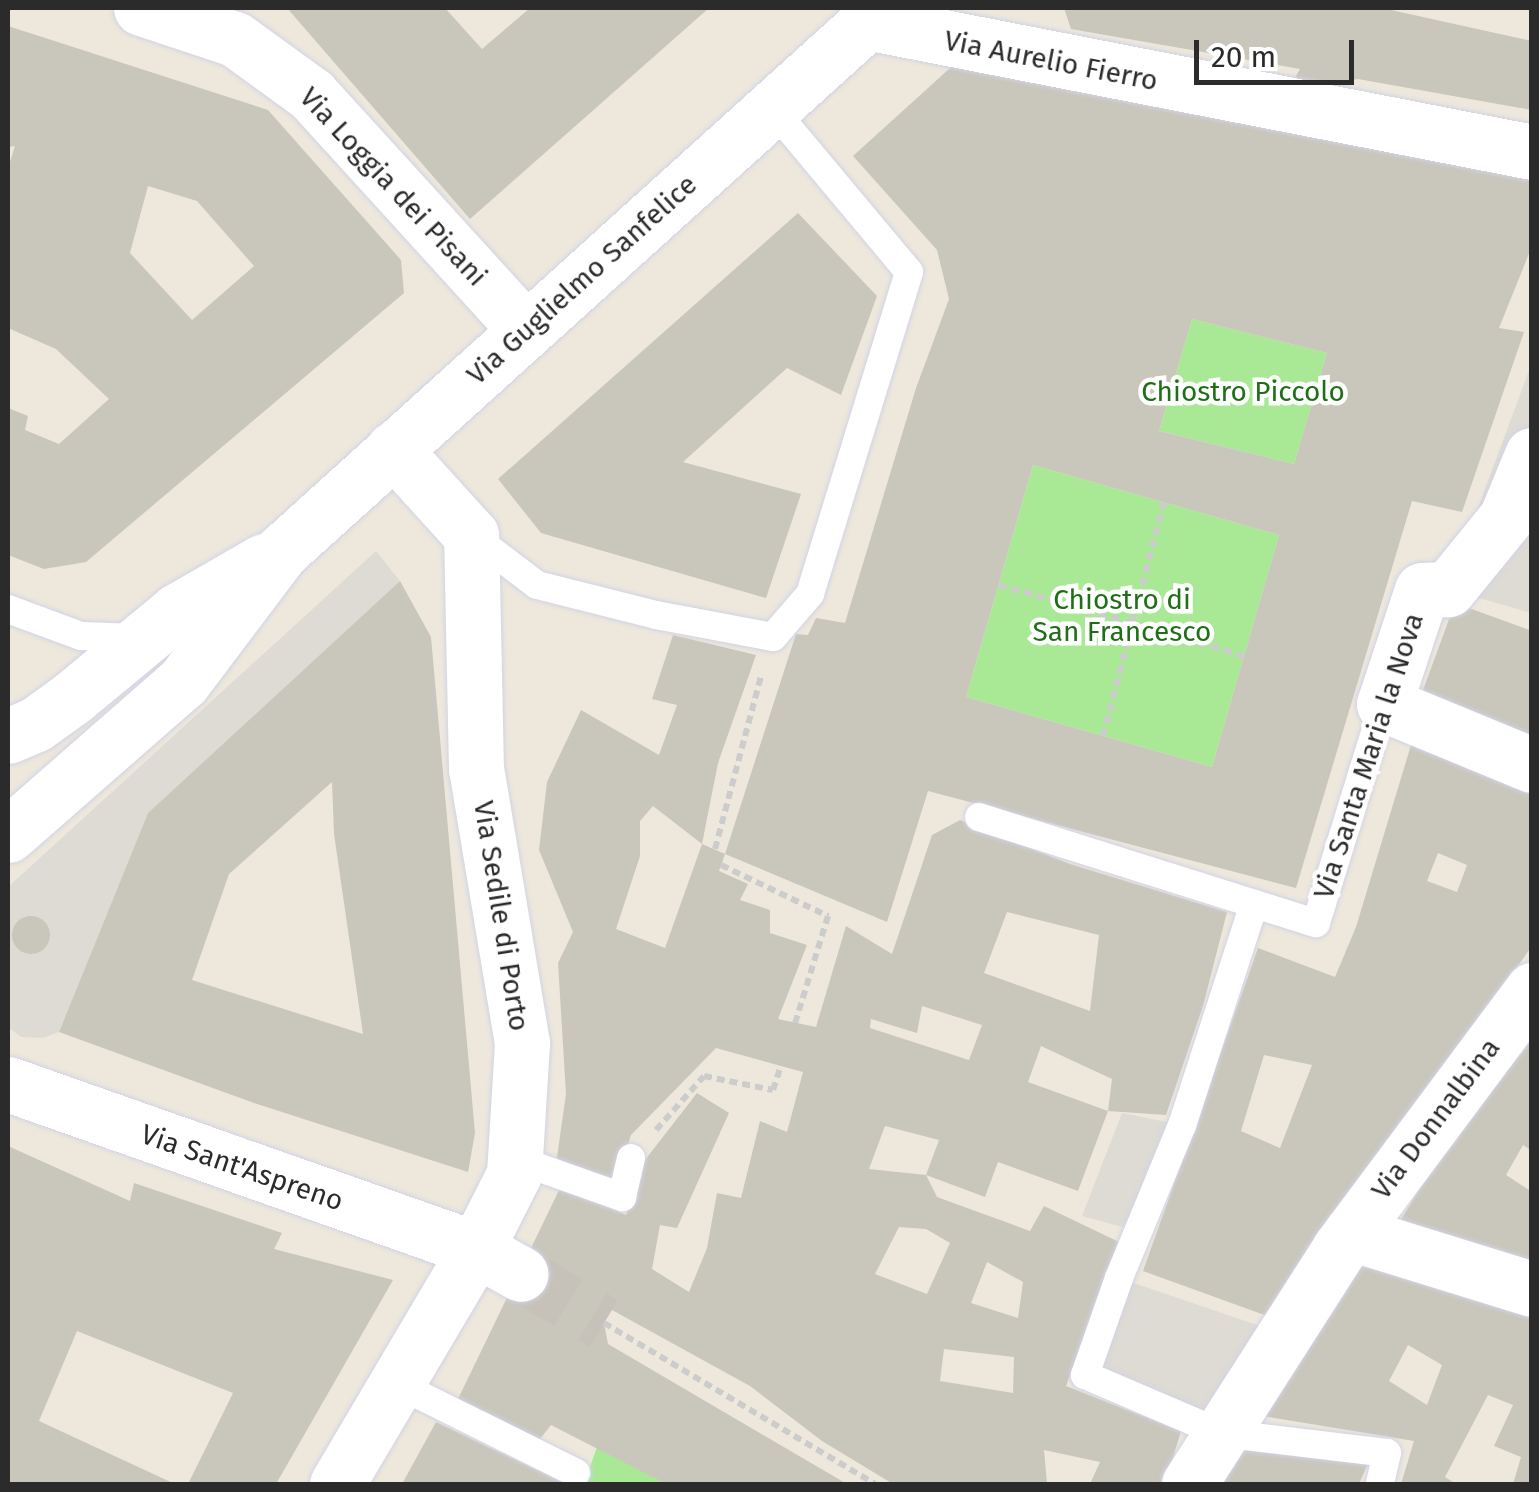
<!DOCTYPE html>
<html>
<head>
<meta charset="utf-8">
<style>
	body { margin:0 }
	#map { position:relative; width:1539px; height:1492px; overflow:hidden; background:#eee8dc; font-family:"Fira Sans",sans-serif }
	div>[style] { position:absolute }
	.green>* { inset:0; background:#a9e995 }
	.plaza>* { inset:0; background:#dedbd4 }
	.building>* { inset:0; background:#c9c6bb }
	.round { border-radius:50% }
	.street-tunnel>* { height:55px; margin-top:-27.5px; transform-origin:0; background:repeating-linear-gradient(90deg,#c7c2b9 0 55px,transparent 0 83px) }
	.path>* { height:6px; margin-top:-3px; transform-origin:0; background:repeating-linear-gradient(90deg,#ccc 0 8px,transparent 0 13px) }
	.roads { filter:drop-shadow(0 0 2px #d1d3e5) drop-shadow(0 0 2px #d1d3e5) }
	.lane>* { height:28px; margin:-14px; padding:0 14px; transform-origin:14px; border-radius:14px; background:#fff }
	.street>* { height:55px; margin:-27.5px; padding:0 27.5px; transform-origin:27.5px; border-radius:27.5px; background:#fff }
	.secondary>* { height:55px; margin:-27.5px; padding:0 27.5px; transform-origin:27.5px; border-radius:27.5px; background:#fff }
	span { translate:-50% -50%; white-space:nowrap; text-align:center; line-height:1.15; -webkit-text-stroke:9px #fff; paint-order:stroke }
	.street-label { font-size:28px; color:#2b2b2b }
	.park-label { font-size:28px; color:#1e6f15 }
	.frame { position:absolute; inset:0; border:10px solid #2b2b2b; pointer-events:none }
	.scale { position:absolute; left:1194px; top:40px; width:160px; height:45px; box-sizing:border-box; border:5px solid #2b2b2b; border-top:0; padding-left:12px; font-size:30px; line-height:35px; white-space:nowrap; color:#2b2b2b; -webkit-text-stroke:8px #fff; paint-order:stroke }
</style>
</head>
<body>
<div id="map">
	<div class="green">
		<div style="clip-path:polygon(1192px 319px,1327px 353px,1294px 464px,1159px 431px)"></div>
		<div style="clip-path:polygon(1033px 465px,1279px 535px,1212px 767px,966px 697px)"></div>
		<div style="clip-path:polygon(597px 1447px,666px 1484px,584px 1484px)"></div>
	</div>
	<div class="plaza">
		<div style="clip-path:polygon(1531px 365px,1531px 613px,1448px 589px)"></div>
		<div style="clip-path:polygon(376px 551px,400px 581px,148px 813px,59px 1032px,43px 1038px,21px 1037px,8px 1027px,8px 887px)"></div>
		<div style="clip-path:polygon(1122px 1113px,1182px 1125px,1141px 1232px,1082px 1216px)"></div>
		<div style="clip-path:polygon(1119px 1278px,1284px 1334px,1220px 1433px,1085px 1375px)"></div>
	</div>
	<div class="building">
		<div style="clip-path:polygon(287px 8px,445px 8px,482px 49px,530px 8px,709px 8px,470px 219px)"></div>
		<div style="clip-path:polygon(1064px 8px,1382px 8px,1532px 41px,1532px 110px,1358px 79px,1288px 89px,1300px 69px,1071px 29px)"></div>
		<div style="clip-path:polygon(evenodd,8px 26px,268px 110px,401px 260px,404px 293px,86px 562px,44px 569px,8px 555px,8px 408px,28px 416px,25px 430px,59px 444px,109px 399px,56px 349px,8px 328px,8px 168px,15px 146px,8px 147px,8px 26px,148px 186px,197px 201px,254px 266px,192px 320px,130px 253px,148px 186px)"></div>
		<div style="clip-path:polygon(evenodd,960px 59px,1532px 163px,1532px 246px,1499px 328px,1524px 332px,1462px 512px,1412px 501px,1296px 888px,928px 791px,887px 922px,725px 854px,796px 634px,808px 635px,816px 618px,845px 623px,916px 388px,949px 299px,937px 250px,853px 156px,960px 59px,1192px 319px,1327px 353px,1294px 464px,1159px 431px,1192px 319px,960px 59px,1033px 465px,1279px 535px,1212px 767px,966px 697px,1033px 465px)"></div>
		<div style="clip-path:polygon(798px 213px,877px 296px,841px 395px,787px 368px,683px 462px,801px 494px,766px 598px,541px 533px,498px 479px)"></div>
		<div style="clip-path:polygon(evenodd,400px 581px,431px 637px,475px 1133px,468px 1172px,254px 1103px,59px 1032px,148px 813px,400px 581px,332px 782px,334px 834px,363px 1034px,192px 980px,229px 874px,332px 782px)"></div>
		<div style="clip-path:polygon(1455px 603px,1532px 631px,1532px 741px,1419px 701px)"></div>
		<div style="clip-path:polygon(evenodd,673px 635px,756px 655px,718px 763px,702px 844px,725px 854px,719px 871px,748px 884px,740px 900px,770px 910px,770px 933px,807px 945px,778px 1019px,816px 1027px,846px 926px,892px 954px,932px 835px,960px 820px,1070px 864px,1227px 912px,1203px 1006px,1166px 1115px,1108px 1111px,1112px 1079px,1041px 1046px,1028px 1082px,1108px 1111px,1078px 1191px,998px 1162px,985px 1197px,926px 1175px,939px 1140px,885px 1126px,869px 1169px,926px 1175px,937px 1197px,1030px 1231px,1044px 1206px,1119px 1242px,1066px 1386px,1181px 1431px,1165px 1484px,1090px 1484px,1100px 1462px,1044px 1450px,1047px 1484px,893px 1484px,822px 1441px,750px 1386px,612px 1310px,604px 1323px,608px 1344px,847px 1484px,666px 1484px,551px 1425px,540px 1439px,457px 1401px,562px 1184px,626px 1215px,638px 1169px,697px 1093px,729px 1113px,677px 1228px,660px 1225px,652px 1269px,689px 1292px,707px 1248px,717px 1193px,741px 1198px,760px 1121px,787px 1132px,803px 1072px,716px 1048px,631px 1135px,617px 1179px,556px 1164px,566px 1094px,558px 963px,573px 932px,539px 850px,547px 782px,581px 710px,659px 755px,677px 705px,652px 699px,673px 635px,653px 806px,702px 844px,665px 948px,616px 929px,640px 856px,640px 821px,653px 806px,673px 635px,1007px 912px,1099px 935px,1090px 1011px,984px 973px,1007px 912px,673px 635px,922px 1006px,982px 1025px,969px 1060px,870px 1028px,871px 1019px,917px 1033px,922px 1006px,673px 635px,899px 1227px,926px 1229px,950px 1243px,927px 1294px,875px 1274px,899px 1227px,673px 635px,987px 1262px,1023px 1282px,1018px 1318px,971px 1303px,987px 1262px,673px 635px,944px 1349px,1014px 1357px,1013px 1393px,940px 1381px,944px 1349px)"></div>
		<div style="clip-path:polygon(evenodd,1414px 735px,1532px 782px,1532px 946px,1328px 1234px,1278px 1320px,1143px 1271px,1258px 948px,1335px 977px,1356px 927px,1414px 735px,1438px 853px,1467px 865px,1457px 892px,1427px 881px,1438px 853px,1414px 735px,1264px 1055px,1312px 1065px,1280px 1148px,1241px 1131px,1264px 1055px)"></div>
		<div class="round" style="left:12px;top:916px;width:38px;height:38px"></div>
		<div style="clip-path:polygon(1532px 1040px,1532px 1151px,1523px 1145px,1506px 1175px,1532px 1192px,1532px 1271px,1393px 1233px,1439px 1156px)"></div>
		<div style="clip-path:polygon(8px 1146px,130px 1201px,134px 1183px,282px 1233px,274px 1249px,393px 1280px,276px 1484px,188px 1484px,233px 1393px,77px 1331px,39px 1421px,175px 1484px,8px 1484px)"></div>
		<div style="clip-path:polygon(evenodd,1356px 1263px,1532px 1306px,1532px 1484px,1513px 1484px,1521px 1457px,1494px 1446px,1513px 1405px,1488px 1395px,1445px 1477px,1456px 1484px,1401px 1484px,1414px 1441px,1251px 1414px,1356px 1263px,1408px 1345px,1442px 1365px,1427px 1405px,1389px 1381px,1408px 1345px)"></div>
		<div style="clip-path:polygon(436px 1422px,566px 1484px,402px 1484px)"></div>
		<div style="clip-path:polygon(1223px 1444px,1369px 1461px,1359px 1484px,1204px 1484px)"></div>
	</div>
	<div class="street-tunnel">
		<div style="left:521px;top:1274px;width:96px;rotate:30.6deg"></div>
	</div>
	<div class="path">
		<div style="left:999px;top:585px;width:255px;rotate:16.2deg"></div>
		<div style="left:1103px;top:736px;width:242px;rotate:-75.4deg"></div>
		<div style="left:715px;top:849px;width:179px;rotate:-75.1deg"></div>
		<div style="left:721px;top:865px;width:119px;rotate:25.5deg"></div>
		<div style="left:828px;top:916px;width:112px;rotate:107.1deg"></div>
		<div style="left:656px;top:1130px;width:72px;rotate:-48.4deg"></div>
		<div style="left:704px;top:1076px;width:70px;rotate:11.5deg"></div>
		<div style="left:773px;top:1090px;width:25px;rotate:-72deg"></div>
		<div style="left:604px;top:1323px;width:315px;rotate:30.7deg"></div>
	</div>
	<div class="roads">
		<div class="lane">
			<div style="left:471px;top:535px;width:83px;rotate:37.1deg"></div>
			<div style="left:537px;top:585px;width:123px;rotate:14.1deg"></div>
			<div style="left:656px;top:615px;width:119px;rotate:10.6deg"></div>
			<div style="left:773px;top:637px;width:57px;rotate:-49.3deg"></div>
			<div style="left:810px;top:594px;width:337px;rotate:-72.9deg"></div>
			<div style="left:909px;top:272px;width:214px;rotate:-129.9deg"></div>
			<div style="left:8px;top:609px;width:78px;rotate:20.3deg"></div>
			<div style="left:81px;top:636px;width:56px;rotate:2deg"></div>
			<div style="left:979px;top:817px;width:353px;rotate:17.5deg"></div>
			<div style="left:1316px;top:923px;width:229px;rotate:-72.8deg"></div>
			<div style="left:1254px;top:904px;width:232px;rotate:108deg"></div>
			<div style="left:1182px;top:1125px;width:165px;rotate:112.4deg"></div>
			<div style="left:1119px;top:1278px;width:103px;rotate:109.3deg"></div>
			<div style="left:1085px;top:1375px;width:147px;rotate:23.2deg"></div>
			<div style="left:1220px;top:1433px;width:168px;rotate:6.8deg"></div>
			<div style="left:1387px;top:1453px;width:32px;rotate:103deg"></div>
			<div style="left:515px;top:1159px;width:114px;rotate:19.6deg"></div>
			<div style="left:622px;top:1197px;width:40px;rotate:-77deg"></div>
			<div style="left:397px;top:1384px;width:200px;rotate:26.4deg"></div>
		</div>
		<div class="street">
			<div style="left:141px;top:8px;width:99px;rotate:18.3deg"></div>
			<div style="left:235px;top:39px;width:95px;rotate:36deg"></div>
			<div style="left:312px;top:95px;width:318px;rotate:47.7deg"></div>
			<div style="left:866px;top:22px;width:679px;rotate:11.04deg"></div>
			<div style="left:1532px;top:455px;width:68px;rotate:112.4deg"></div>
			<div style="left:1506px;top:518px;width:92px;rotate:129.2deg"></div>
			<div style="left:1448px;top:589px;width:26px;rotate:178deg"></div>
			<div style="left:1422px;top:590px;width:120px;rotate:108.4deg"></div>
			<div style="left:1384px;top:704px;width:160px;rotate:22.4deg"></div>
			<div style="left:8px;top:1084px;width:496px;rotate:19.4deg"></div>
			<div style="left:476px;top:1249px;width:51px;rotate:29.1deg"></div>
			<div style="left:1351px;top:1233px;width:189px;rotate:17.2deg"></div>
			<div style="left:337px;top:1484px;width:273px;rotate:-59.4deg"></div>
			<div style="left:476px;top:1249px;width:84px;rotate:-63.1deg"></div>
			<div style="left:514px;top:1174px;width:131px;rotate:-86.5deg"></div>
			<div style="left:522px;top:1043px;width:278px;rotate:-99.5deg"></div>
			<div style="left:476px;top:769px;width:234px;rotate:-91.2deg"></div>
			<div style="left:471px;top:535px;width:116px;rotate:-132.2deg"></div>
			<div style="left:1189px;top:1484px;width:280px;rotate:-57.4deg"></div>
			<div style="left:1340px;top:1248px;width:322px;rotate:-53.3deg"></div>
		</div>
		<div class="secondary">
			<div style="left:8px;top:736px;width:30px;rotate:-23deg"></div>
			<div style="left:36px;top:724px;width:44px;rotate:-35.8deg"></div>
			<div style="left:72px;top:698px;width:136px;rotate:-39.6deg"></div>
			<div style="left:177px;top:611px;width:100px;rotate:-29.9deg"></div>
			<div style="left:8px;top:835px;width:232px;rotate:-41.2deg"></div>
			<div style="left:183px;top:682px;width:163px;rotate:-53deg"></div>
			<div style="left:281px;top:552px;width:811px;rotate:-42.1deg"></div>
		</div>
	</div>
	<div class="street-label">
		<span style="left:1051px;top:61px;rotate:11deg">Via Aurelio Fierro</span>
		<span style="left:393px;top:187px;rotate:47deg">Via Loggia dei Pisani</span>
		<span style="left:582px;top:280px;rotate:-42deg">Via Guglielmo Sanfelice</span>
		<span style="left:1369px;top:756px;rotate:-72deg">Via Santa Maria la Nova</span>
		<span style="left:501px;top:916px;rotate:81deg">Via Sedile di Porto</span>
		<span style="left:1436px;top:1119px;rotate:-53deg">Via Donnalbina</span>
		<span style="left:242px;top:1168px;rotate:19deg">Via Sant'Aspreno</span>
	</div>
	<div class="park-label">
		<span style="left:1243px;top:392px">Chiostro Piccolo</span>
		<span style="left:1122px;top:616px">Chiostro di<br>San Francesco</span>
	</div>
	<div class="frame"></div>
	<div class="scale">20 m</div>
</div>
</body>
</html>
